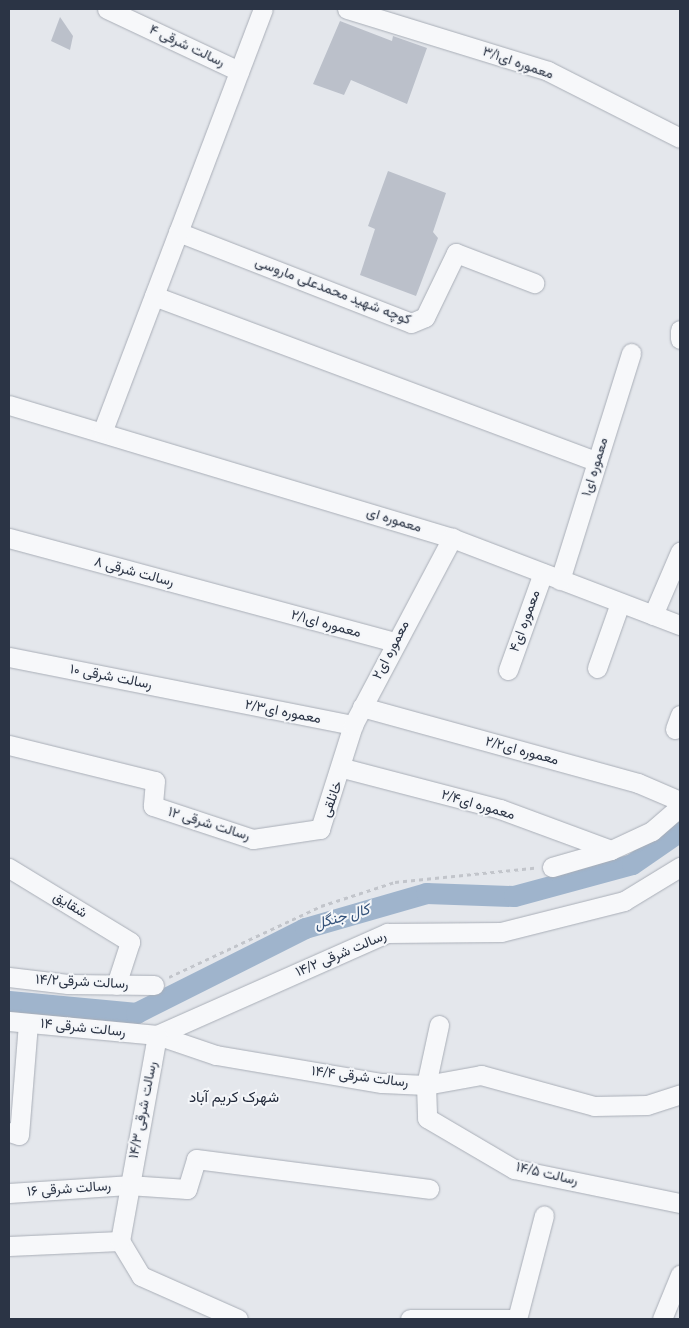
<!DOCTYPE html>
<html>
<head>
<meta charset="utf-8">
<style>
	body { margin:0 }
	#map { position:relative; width:689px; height:1328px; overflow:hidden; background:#e4e7ec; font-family:"Nunito Sans",Vazirmatn,sans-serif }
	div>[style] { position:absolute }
	.canal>* { height:21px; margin:-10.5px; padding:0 10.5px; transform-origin:10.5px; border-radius:10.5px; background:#9fb4cc }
	.building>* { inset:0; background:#bbc0ca }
	.path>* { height:3px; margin-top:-1.5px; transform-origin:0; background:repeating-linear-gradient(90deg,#c2c5cb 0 4px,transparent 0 8px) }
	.roads { filter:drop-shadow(0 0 1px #a9aeb7) drop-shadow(0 0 1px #a9aeb7) }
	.street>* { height:19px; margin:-9.5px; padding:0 9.5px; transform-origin:9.5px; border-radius:9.5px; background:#f7f8fa }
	span { translate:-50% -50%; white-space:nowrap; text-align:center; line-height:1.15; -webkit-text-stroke:4px #f4f6f9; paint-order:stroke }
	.street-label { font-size:14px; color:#2b3445 }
	.water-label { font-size:15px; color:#34527a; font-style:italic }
	.neighbourhood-label { font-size:15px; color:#1d2536 }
	.frame { position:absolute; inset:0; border:10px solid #2b3445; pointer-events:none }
</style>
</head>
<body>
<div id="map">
	<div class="canal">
		<div style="left:9px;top:1001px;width:128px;rotate:5.4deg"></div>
		<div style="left:136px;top:1013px;width:189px;rotate:-26.7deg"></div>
		<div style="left:305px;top:928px;width:126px;rotate:-16.1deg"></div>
		<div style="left:426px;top:893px;width:88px;rotate:2deg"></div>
		<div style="left:514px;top:896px;width:122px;rotate:-15.2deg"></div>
		<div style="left:632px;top:864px;width:58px;rotate:-34.5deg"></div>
	</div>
	<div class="building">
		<div style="clip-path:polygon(60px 17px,73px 36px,70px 50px,51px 41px)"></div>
		<div style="clip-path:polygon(340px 21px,392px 41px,393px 36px,427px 48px,407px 104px,351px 80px,344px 95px,313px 84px)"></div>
		<div style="clip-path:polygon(388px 171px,446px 193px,433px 232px,438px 238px,416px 296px,360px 275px,375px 229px,368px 226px)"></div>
	</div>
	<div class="path">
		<div style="left:169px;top:977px;width:168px;rotate:-25deg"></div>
		<div style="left:321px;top:906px;width:78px;rotate:-18deg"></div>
		<div style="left:395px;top:882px;width:140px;rotate:-5.8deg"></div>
	</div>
	<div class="roads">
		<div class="street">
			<div style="left:107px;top:9px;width:146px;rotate:25.2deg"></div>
			<div style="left:347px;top:9px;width:210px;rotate:17.1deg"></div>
			<div style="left:548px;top:71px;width:148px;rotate:26.9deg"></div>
			<div style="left:178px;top:232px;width:250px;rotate:21.3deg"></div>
			<div style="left:411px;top:323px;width:15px;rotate:-23deg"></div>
			<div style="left:425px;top:317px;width:71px;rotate:-64.2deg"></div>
			<div style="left:456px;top:253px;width:84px;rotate:21deg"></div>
			<div style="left:154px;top:296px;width:473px;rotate:20.5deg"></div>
			<div style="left:680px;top:330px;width:9px;rotate:90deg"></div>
			<div style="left:9px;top:405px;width:463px;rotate:16.7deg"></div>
			<div style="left:452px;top:538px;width:244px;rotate:20.9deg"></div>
			<div style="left:103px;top:430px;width:450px;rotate:-69.2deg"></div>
			<div style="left:9px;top:538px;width:399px;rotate:15.1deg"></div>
			<div style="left:560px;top:580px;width:238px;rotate:-72.6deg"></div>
			<div style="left:653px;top:615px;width:69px;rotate:-66.8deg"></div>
			<div style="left:9px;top:657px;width:351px;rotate:11.2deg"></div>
			<div style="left:597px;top:668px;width:69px;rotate:-70.5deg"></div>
			<div style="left:508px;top:670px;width:103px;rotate:-70.2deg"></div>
			<div style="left:362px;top:707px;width:286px;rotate:15.4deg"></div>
			<div style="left:638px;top:783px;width:46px;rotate:23.2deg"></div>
			<div style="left:675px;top:729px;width:15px;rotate:-70deg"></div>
			<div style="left:9px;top:745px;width:150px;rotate:13.9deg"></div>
			<div style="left:155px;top:781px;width:25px;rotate:95deg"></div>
			<div style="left:153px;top:806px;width:105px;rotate:18.3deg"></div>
			<div style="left:253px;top:839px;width:68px;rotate:-8.5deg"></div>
			<div style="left:320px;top:829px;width:109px;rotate:-72.4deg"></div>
			<div style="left:353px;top:725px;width:212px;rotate:-62.1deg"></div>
			<div style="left:343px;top:768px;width:162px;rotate:14.6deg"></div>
			<div style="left:500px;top:809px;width:118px;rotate:20.3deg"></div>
			<div style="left:552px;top:867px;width:61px;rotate:-16.1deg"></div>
			<div style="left:611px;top:850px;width:45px;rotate:-24.9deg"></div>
			<div style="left:652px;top:831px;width:37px;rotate:-41deg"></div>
			<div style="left:9px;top:868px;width:142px;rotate:31.4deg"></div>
			<div style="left:130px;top:942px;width:45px;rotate:108deg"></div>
			<div style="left:9px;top:977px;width:59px;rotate:6.8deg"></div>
			<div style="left:68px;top:984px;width:86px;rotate:0.7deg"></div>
			<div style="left:9px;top:1021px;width:149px;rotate:5.4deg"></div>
			<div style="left:157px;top:1035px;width:62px;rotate:18.7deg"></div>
			<div style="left:216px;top:1055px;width:168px;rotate:9.6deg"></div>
			<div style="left:382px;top:1083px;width:44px;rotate:2.6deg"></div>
			<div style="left:426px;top:1085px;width:56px;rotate:-10.3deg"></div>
			<div style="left:481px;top:1075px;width:117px;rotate:15.3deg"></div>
			<div style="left:594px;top:1106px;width:53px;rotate:-1.1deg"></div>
			<div style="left:647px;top:1105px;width:35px;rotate:-18deg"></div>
			<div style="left:439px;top:1025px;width:61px;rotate:102.2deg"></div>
			<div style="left:426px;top:1085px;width:33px;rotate:88deg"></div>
			<div style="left:427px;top:1118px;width:101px;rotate:30.4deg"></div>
			<div style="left:514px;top:1169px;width:169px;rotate:11.6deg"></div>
			<div style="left:157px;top:1035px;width:252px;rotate:-23.9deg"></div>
			<div style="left:387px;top:933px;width:114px;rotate:-0.5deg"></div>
			<div style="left:501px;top:932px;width:127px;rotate:-14.1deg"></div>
			<div style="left:624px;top:901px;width:66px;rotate:-31.3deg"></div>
			<div style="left:9px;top:1132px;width:10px;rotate:17deg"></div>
			<div style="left:19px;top:1135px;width:112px;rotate:-85.4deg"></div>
			<div style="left:9px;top:1193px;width:119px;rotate:-3.8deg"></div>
			<div style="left:128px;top:1185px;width:59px;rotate:3.9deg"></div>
			<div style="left:187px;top:1189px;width:31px;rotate:-73deg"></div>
			<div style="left:196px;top:1159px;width:235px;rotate:7.3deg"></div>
			<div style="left:120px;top:1241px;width:41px;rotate:59deg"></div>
			<div style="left:141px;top:1276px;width:106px;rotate:23.9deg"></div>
			<div style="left:9px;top:1246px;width:111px;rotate:-2.6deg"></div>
			<div style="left:120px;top:1241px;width:209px;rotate:-79.8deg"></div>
			<div style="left:410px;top:1319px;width:102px"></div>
			<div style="left:517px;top:1319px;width:107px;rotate:-75.4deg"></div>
			<div style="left:662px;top:1319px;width:48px;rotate:-67.8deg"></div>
		</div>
	</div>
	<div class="street-label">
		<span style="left:187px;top:46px;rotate:25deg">رسالت شرقی ۴</span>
		<span style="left:518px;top:63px;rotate:19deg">معموره ای۳/۱</span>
		<span style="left:333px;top:291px;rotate:21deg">کوچه شهید محمدعلی ماروسی</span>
		<span style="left:595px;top:467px;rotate:-73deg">معموره ای۱</span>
		<span style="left:394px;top:520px;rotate:17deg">معموره ای</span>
		<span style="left:134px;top:572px;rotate:15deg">رسالت شرقی ۸</span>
		<span style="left:525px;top:621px;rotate:-70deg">معموره ای۴</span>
		<span style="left:326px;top:624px;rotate:15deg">معموره ای۲/۱</span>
		<span style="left:391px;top:650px;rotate:-63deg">معموره ای۲</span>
		<span style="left:111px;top:677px;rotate:11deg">رسالت شرقی ۱۰</span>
		<span style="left:283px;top:712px;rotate:11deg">معموره ای۲/۳</span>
		<span style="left:522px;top:751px;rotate:15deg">معموره ای۲/۲</span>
		<span style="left:332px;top:799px;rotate:-69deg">خانلقی</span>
		<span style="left:478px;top:805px;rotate:16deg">معموره ای۲/۴</span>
		<span style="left:209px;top:824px;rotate:17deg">رسالت شرقی ۱۲</span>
		<span style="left:70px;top:905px;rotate:31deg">شقایق</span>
		<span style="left:341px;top:954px;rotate:-23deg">رسالت شرقی ۱۴/۲</span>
		<span style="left:82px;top:982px;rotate:3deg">رسالت شرقی۱۴/۲</span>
		<span style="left:83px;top:1028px;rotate:6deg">رسالت شرقی ۱۴</span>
		<span style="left:360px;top:1077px;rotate:7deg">رسالت شرقی ۱۴/۴</span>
		<span style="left:143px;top:1110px;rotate:-79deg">رسالت شرقی ۱۴/۳</span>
		<span style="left:547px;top:1174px;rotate:13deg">رسالت ۱۴/۵</span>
		<span style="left:69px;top:1189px;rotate:-4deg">رسالت شرقی ۱۶</span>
	</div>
	<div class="water-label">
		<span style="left:342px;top:917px;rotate:-16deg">کال جنگل</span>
	</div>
	<div class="neighbourhood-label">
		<span style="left:234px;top:1098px">شهرک کریم آباد</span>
	</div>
	<div class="frame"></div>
</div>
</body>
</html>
